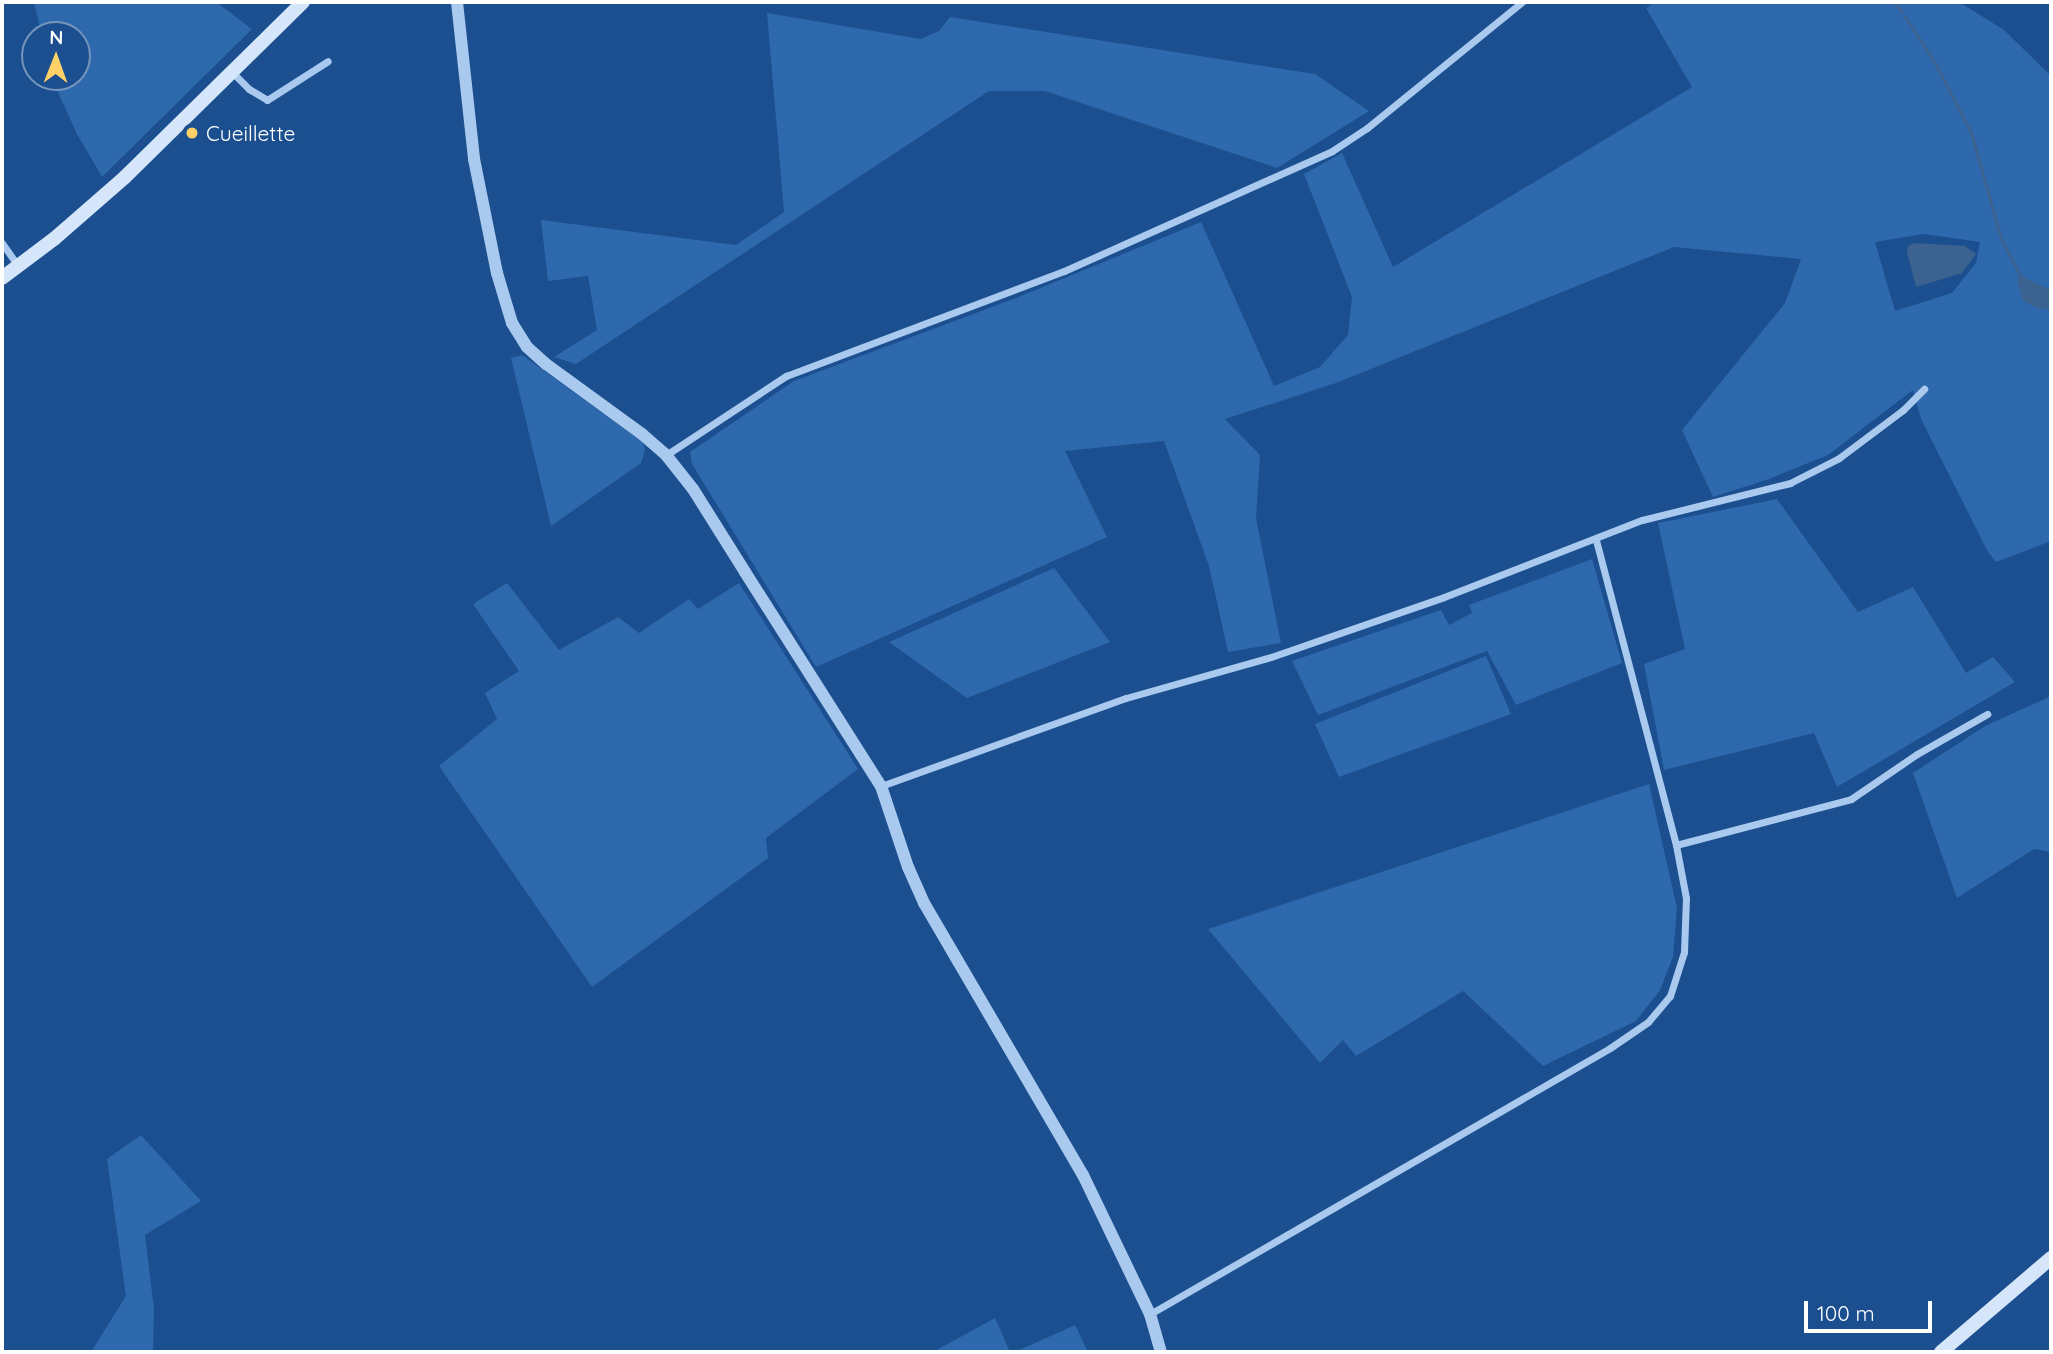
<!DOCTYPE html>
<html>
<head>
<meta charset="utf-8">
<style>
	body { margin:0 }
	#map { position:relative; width:2053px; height:1354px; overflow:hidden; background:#1b4f8f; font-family:Quicksand,sans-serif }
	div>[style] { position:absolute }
	.green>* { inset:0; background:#2e69ad }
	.water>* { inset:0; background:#3c6290 }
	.stream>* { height:2.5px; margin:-1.25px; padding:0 1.25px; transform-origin:1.25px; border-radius:1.25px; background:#3c6290 }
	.minor>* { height:7px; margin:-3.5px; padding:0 3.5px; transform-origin:3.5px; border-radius:3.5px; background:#a9c9ee }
	.tertiary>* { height:12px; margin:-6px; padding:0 6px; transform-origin:6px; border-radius:6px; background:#a9c9ee }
	.secondary>* { height:14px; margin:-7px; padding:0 7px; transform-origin:7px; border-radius:7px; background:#d6e6fa }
	.dots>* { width:19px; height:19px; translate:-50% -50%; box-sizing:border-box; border:4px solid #1b4f8f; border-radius:50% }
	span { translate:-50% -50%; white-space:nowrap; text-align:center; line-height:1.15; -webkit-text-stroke:5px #1b4f8f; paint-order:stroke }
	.poi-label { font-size:21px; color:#fff }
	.left { translate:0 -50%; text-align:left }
	.frame { position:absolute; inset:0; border:4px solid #fff; pointer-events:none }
	.north { position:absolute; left:21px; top:21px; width:70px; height:70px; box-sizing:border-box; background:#1b4f8f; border:2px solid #7695bc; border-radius:50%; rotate:1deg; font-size:19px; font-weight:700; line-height:28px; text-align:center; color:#fff }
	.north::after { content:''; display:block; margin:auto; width:24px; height:32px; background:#ffd166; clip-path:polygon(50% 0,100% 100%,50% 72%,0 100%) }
	.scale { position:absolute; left:1804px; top:1301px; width:128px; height:32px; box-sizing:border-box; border:4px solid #fff; border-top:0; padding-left:9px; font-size:21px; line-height:24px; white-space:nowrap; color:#fff; -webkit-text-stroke:5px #1b4f8f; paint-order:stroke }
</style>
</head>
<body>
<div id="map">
	<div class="green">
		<div style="clip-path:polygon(34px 2px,216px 2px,252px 29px,102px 177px,77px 134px,51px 77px,77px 77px,77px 35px,42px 35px)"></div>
		<div style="clip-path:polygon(evenodd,1656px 2px,1959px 2px,2004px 30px,2051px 76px,2051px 541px,1996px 562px,1988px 552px,1921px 419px,1913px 390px,1828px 455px,1769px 479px,1713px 497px,1682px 430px,1785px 303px,1801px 259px,1674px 247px,1336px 383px,1225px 419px,1260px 455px,1256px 518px,1281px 643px,1228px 652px,1209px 566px,1164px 441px,1065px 451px,1107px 537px,816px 667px,692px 464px,690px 452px,794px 381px,1016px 298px,1201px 222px,1274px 386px,1320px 367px,1348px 335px,1352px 297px,1304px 174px,1342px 153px,1393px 267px,1692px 87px,1646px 8px,1656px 2px,1924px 234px,1980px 242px,1976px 263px,1952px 293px,1895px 311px,1875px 242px,1924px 234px)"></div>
		<div style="clip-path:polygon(767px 13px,921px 39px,939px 31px,950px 17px,1315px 74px,1369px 111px,1277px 168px,1045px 91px,989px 91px,576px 364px,554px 357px,597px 330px,588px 276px,548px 281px,541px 220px,736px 245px,784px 212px)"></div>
		<div style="clip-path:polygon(522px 355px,643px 442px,645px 450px,641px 463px,551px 526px,511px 358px)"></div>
		<div style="clip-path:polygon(1777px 499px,1858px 612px,1913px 587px,1966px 673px,1993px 657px,2015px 682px,1837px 787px,1814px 733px,1664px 770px,1644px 664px,1685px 649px,1658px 523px)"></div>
		<div style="clip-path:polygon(1592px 559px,1622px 663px,1516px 705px,1487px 651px,1318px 715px,1292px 661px,1441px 610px,1449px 625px,1472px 613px,1469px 605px)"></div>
		<div style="clip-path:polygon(1054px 568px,1110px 642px,967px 698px,889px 642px)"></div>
		<div style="clip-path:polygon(507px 583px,559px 650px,618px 617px,639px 633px,689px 599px,698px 609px,739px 583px,858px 769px,766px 838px,768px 858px,592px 987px,439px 766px,497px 719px,485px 693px,519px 671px,473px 604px)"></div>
		<div style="clip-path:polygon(1486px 656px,1511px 714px,1339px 777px,1315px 724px)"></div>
		<div style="clip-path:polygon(2051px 696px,2051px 852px,2034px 849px,1957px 898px,1913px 773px,1985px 726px)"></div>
		<div style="clip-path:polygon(1649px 784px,1677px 908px,1673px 957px,1660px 990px,1636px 1021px,1543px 1066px,1463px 991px,1356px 1056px,1343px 1040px,1320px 1063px,1208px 929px)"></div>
		<div style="clip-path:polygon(141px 1135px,201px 1201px,145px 1235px,154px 1309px,153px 1352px,91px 1352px,126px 1296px,107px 1159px)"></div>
		<div style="clip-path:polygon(995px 1318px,1010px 1352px,933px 1352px)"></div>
		<div style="clip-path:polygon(1075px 1325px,1088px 1352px,1015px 1352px)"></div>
	</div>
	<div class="water">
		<div style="clip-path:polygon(1914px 243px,1965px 246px,1976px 254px,1962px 273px,1916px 287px,1907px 252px,1908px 246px)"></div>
		<div style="clip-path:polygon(2021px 276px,2051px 290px,2051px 308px,2040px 309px,2023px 301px,2017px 280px)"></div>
	</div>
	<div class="stream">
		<div style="left:1894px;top:2px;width:13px;rotate:51deg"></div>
		<div style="left:1905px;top:16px;width:57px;rotate:57.1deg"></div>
		<div style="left:1936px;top:64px;width:79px;rotate:62.8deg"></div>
		<div style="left:1972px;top:134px;width:110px;rotate:74.2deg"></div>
		<div style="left:2002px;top:240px;width:41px;rotate:62.2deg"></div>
	</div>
	<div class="minor">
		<div style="left:232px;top:72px;width:24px;rotate:45deg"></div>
		<div style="left:249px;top:89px;width:21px;rotate:31deg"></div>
		<div style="left:267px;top:100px;width:72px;rotate:-32.6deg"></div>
		<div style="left:2px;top:243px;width:28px;rotate:55deg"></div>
		<div style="left:666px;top:455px;width:144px;rotate:-33.4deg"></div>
		<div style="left:786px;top:376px;width:297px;rotate:-20.7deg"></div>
		<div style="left:1064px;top:271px;width:294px;rotate:-24.1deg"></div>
		<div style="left:1332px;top:151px;width:42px;rotate:-33.3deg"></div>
		<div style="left:1367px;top:128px;width:200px;rotate:-39.1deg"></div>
		<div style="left:881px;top:786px;width:260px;rotate:-19.8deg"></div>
		<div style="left:1126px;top:698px;width:151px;rotate:-15.8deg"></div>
		<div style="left:1271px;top:657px;width:183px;rotate:-19.1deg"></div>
		<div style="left:1444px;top:597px;width:212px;rotate:-21.3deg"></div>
		<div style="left:1642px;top:520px;width:153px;rotate:-14deg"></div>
		<div style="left:1790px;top:483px;width:55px;rotate:-27deg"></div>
		<div style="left:1839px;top:458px;width:80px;rotate:-36.9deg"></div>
		<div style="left:1903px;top:410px;width:30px;rotate:-45deg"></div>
		<div style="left:1676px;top:845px;width:181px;rotate:-14.7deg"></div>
		<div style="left:1851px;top:799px;width:80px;rotate:-34.3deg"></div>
		<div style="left:1917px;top:754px;width:81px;rotate:-29.7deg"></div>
		<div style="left:1150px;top:1314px;width:531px;rotate:-30.04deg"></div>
		<div style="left:1610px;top:1048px;width:46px;rotate:-34.4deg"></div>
		<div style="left:1648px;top:1022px;width:34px;rotate:-50deg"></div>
		<div style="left:1670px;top:996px;width:46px;rotate:-72.3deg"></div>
		<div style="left:1684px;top:952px;width:54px;rotate:-87.9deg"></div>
		<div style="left:1686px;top:898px;width:54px;rotate:-100.7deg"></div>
		<div style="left:1676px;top:845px;width:316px;rotate:-104.7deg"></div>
	</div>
	<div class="tertiary">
		<div style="left:457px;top:2px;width:158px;rotate:83.8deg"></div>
		<div style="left:474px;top:159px;width:116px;rotate:78.6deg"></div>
		<div style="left:497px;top:273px;width:52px;rotate:73.3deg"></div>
		<div style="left:512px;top:323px;width:28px;rotate:58deg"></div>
		<div style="left:527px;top:347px;width:25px;rotate:42deg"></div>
		<div style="left:546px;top:364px;width:119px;rotate:36.1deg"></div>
		<div style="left:642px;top:434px;width:32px;rotate:41deg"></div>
		<div style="left:666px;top:455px;width:43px;rotate:51.5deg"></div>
		<div style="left:693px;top:489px;width:98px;rotate:57.9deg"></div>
		<div style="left:745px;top:572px;width:254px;rotate:57.6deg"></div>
		<div style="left:881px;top:786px;width:85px;rotate:71.6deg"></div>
		<div style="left:908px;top:867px;width:39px;rotate:66deg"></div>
		<div style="left:924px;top:903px;width:315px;rotate:59.7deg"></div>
		<div style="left:1083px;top:1175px;width:154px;rotate:64.3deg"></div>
		<div style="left:1150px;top:1314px;width:40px;rotate:74deg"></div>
	</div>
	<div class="secondary">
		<div style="left:2px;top:278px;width:65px;rotate:-36.9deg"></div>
		<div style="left:54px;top:239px;width:94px;rotate:-41.1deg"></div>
		<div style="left:125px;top:177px;width:250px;rotate:-44.5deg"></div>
		<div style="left:1941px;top:1352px;width:145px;rotate:-40.5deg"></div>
	</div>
	<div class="dots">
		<div style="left:192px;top:133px;background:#ffd166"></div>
	</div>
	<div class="poi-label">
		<span class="left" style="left:206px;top:133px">Cueillette</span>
	</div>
	<div class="frame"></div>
	<div class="north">N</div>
	<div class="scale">100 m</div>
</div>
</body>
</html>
